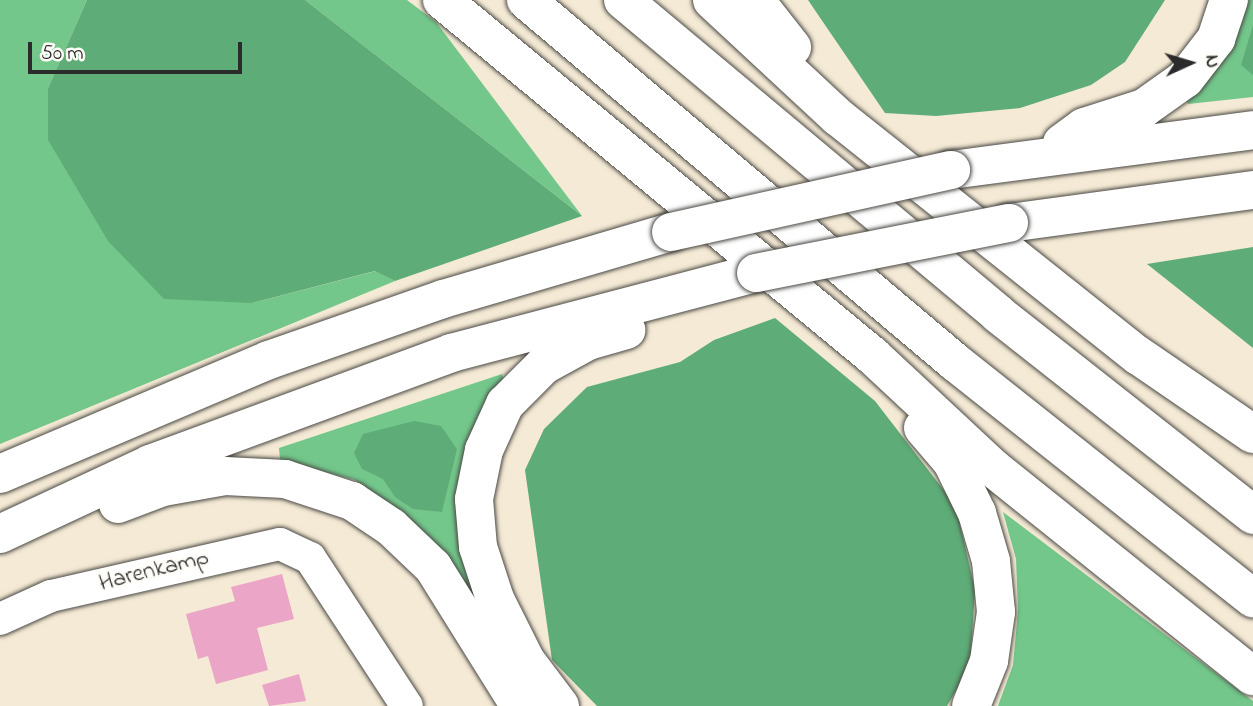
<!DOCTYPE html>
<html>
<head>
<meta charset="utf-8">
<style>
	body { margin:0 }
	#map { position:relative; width:1253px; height:706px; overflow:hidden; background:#f5ead5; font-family:"Indie Flower",sans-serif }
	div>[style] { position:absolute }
	.green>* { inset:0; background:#73c78b }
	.forest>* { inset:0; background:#5eac77 }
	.building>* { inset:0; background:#eba5c6 }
	.roads { filter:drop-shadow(0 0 2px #494844) drop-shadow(0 0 2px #494844) }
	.street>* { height:32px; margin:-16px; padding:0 16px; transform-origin:16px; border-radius:16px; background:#fff }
	.highway>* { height:38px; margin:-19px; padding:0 19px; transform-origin:19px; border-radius:19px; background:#fff }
	.bridges { filter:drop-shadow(0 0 2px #494844) drop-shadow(0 0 2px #494844) }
	.highway-bridge>* { height:38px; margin:-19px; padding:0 19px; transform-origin:19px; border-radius:19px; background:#fff }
	span { translate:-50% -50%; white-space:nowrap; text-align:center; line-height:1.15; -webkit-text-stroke:5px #fdfcf7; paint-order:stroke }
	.street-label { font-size:24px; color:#2b2b2b }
	.north { position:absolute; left:1155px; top:28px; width:70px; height:70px; -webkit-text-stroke:5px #fdfcf7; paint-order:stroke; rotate:86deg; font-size:19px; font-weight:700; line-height:28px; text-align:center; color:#2b2b2b }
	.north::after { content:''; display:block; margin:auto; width:24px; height:32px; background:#2b2b2b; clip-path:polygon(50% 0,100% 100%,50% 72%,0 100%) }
	.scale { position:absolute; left:28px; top:42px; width:214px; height:32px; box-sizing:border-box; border:4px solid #2b2b2b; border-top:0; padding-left:9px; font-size:21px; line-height:24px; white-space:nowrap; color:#2b2b2b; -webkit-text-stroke:5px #fdfcf7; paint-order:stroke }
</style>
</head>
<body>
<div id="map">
	<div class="green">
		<div style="clip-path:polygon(0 0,87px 0,48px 88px,252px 303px,376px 271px,395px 281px,0 444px)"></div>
		<div style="clip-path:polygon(305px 0,407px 0,436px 22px,582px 216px)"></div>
		<div style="clip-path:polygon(1249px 0,1253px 0,1253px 97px,1188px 104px,1185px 97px,1217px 65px)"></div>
		<div style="clip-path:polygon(502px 374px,505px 384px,491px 402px,489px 623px,416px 524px,355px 480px,280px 460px,279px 448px)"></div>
		<div style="clip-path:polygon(1003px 512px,1253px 701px,1253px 706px,998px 706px,1013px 665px,1018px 610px,1016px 559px)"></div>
	</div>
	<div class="forest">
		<div style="clip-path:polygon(87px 0,305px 0,582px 216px,395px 281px,375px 271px,252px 303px,164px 299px,108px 241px,48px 140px,48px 88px)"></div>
		<div style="clip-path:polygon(808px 0,1165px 0,1125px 62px,1091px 85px,1020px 108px,936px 116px,885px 113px)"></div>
		<div style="clip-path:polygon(1253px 25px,1253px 75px,1241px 65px)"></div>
		<div style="clip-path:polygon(1253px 247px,1253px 348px,1147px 264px)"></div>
		<div style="clip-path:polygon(775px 318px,875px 401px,956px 506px,975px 590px,970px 666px,947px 706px,597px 706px,552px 660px,525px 470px,544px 429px,587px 387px,680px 362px,714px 340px)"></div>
		<div style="clip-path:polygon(414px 421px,441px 426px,457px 449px,442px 512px,413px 509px,395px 497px,383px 479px,362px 469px,354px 453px,363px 434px)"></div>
	</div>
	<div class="building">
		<div style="clip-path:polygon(282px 574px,294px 619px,257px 628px,268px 670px,216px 684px,208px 656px,198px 659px,186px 614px,235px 601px,231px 587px)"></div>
		<div style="clip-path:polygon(299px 674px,306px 701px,269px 706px,262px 685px)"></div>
	</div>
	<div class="roads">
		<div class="street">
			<div style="left:0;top:619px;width:56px;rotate:-24.3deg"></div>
			<div style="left:51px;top:596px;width:235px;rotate:-12.8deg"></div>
			<div style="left:280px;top:544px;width:33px;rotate:25deg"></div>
			<div style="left:310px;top:558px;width:177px;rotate:56.8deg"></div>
		</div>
		<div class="highway">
			<div style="left:442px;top:0;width:559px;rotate:39.56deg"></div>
			<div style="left:873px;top:356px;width:164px;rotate:43deg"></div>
			<div style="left:993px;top:468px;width:333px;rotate:38.7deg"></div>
			<div style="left:526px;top:0;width:563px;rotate:40.17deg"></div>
			<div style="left:956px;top:363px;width:379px;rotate:38.4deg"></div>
			<div style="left:623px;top:0;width:489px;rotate:39.9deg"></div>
			<div style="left:998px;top:314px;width:325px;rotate:38.2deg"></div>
			<div style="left:712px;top:0;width:172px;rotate:42.9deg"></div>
			<div style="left:838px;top:117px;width:384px;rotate:38.5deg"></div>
			<div style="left:1139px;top:356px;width:138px;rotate:34.4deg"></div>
			<div style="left:755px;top:0;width:60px;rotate:51.8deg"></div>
			<div style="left:1062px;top:143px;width:27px;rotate:-36deg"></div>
			<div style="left:1084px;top:127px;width:63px;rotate:-17.6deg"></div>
			<div style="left:1144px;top:108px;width:50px;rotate:-35.3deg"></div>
			<div style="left:1185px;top:79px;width:51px;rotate:-52.2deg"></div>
			<div style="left:1216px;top:39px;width:41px;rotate:-71.6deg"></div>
			<div style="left:951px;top:170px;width:305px;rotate:-7.5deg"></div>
			<div style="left:1009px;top:223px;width:246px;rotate:-7.7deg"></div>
			<div style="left:923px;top:428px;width:45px;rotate:49.5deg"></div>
			<div style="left:952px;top:462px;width:57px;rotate:63.9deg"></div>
			<div style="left:977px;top:513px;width:50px;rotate:73.7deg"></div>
			<div style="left:991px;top:561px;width:51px;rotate:84.4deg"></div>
			<div style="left:996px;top:612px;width:49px;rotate:98.1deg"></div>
			<div style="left:989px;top:661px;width:48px;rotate:111.8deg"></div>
			<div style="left:0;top:474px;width:292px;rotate:-23deg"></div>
			<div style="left:269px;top:360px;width:184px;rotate:-19.3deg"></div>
			<div style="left:443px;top:299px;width:238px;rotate:-16.4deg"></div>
			<div style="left:118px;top:504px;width:48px;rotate:-20.7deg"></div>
			<div style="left:163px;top:487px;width:63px;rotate:-10.1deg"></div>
			<div style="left:225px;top:476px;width:60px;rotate:2.9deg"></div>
			<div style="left:285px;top:479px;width:71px;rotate:18.2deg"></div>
			<div style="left:352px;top:501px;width:47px;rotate:33.7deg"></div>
			<div style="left:391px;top:527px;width:58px;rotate:43.6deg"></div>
			<div style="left:433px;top:567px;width:164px;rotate:58deg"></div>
			<div style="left:0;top:534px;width:166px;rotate:-25deg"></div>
			<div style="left:150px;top:464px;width:321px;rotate:-20.2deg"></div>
			<div style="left:451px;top:353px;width:315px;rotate:-14.7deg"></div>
			<div style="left:560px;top:706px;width:56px;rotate:-127.1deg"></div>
			<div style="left:526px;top:661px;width:69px;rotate:-116.6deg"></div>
			<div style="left:495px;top:599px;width:55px;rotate:-108.1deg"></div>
			<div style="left:478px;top:547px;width:48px;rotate:-94.8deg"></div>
			<div style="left:474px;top:499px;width:50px;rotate:-78.5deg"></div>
			<div style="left:484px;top:450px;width:51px;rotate:-65.5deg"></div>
			<div style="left:505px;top:404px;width:55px;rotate:-45deg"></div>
			<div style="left:544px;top:365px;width:50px;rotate:-28.6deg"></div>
			<div style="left:588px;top:341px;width:40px;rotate:-16deg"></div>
		</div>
	</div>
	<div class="bridges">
		<div class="highway-bridge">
			<div style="left:671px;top:232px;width:287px;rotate:-12.5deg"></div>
			<div style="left:756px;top:273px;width:258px;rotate:-11.2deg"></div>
		</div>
	</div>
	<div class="street-label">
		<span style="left:154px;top:571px;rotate:-14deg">Harenkamp</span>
	</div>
	<div class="north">N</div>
	<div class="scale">50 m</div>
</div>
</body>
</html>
